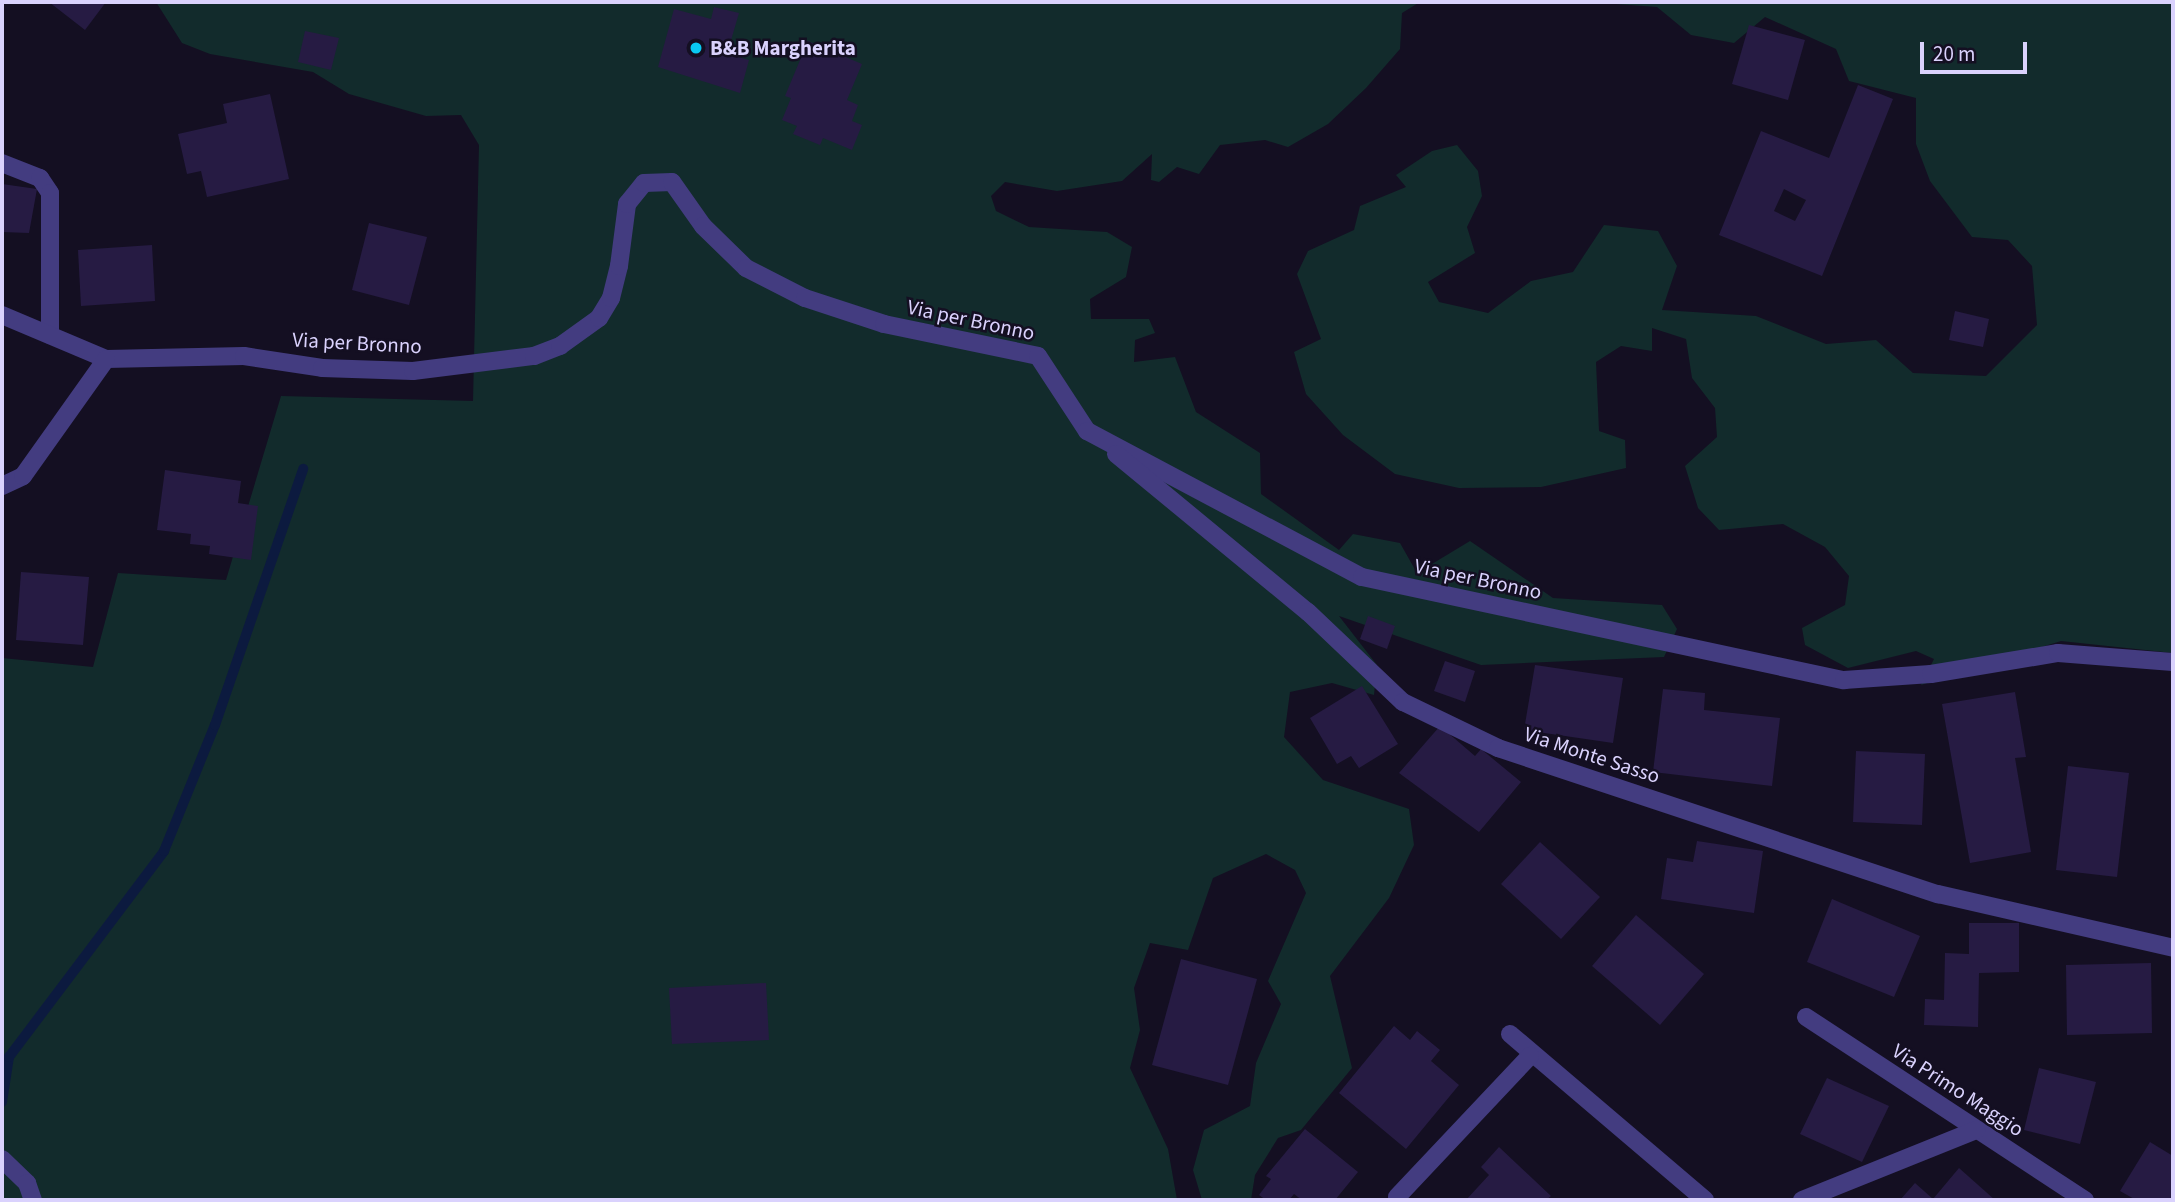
<!DOCTYPE html>
<html>
<head>
<meta charset="utf-8">
<style>
	body { margin:0 }
	#map { position:relative; width:2175px; height:1202px; overflow:hidden; background:#140f22; font-family:"Source Sans 3",sans-serif }
	div>[style] { position:absolute }
	.green>* { inset:0; background:#122b2c }
	.stream>* { height:10px; margin:-5px; padding:0 5px; transform-origin:5px; border-radius:5px; background:#0c1a3f }
	.building>* { inset:0; background:#261b43 }
	.minor>* { height:18px; margin:-9px; padding:0 9px; transform-origin:9px; border-radius:9px; background:#433c80 }
	.dots>* { width:19px; height:19px; translate:-50% -50%; box-sizing:border-box; border:4px solid #140f22; border-radius:50% }
	span { translate:-50% -50%; white-space:nowrap; text-align:center; line-height:1.15; -webkit-text-stroke:5px #140f22; paint-order:stroke }
	.poi-label { font-size:21px; color:#dad2fd; font-weight:700 }
	.left { translate:0 -50%; text-align:left }
	.street-label { font-size:21px; color:#dad2fd }
	.frame { position:absolute; inset:0; border:4px solid #dad2fd; pointer-events:none }
	.scale { position:absolute; left:1920px; top:42px; width:107px; height:32px; box-sizing:border-box; border:4px solid #dad2fd; border-top:0; padding-left:9px; font-size:21px; line-height:24px; white-space:nowrap; color:#dad2fd; -webkit-text-stroke:5px #140f22; paint-order:stroke }
</style>
</head>
<body>
<div id="map">
	<div class="green">
		<div style="clip-path:polygon(156px 2px,1420px 2px,1402px 13px,1400px 49px,1366px 88px,1328px 124px,1288px 147px,1265px 140px,1220px 145px,1199px 174px,1177px 167px,1159px 182px,1151px 180px,1152px 154px,1122px 181px,1057px 191px,1005px 182px,991px 196px,996px 211px,1029px 227px,1107px 232px,1132px 247px,1126px 277px,1090px 299px,1091px 319px,1149px 319px,1155px 333px,1135px 340px,1134px 362px,1175px 357px,1196px 412px,1260px 453px,1261px 494px,1339px 550px,1353px 534px,1400px 543px,1417px 573px,1470px 541px,1553px 598px,1662px 605px,1677px 629px,1664px 657px,1481px 665px,1339px 616px,1377px 665px,1374px 695px,1332px 683px,1290px 692px,1284px 737px,1323px 780px,1409px 809px,1414px 845px,1389px 898px,1330px 976px,1352px 1068px,1301px 1130px,1278px 1138px,1255px 1175px,1251px 1200px,1202px 1200px,1193px 1170px,1204px 1130px,1250px 1106px,1256px 1063px,1281px 1004px,1268px 981px,1306px 893px,1295px 870px,1266px 854px,1213px 878px,1188px 950px,1150px 943px,1134px 988px,1140px 1030px,1130px 1068px,1168px 1149px,1177px 1200px,2px 1200px,2px 658px,93px 667px,118px 573px,226px 580px,281px 396px,473px 401px,479px 145px,461px 115px,426px 116px,349px 94px,313px 72px,210px 54px,182px 43px)"></div>
		<div style="clip-path:polygon(1588px 2px,2173px 2px,2173px 653px,2061px 641px,1921px 685px,1934px 659px,1916px 651px,1848px 668px,1805px 645px,1802px 628px,1845px 605px,1849px 576px,1825px 547px,1783px 524px,1719px 530px,1698px 508px,1685px 466px,1717px 437px,1715px 408px,1692px 378px,1686px 339px,1652px 328px,1652px 351px,1621px 346px,1596px 362px,1599px 431px,1625px 440px,1626px 468px,1541px 487px,1459px 488px,1395px 474px,1343px 435px,1306px 394px,1294px 352px,1321px 339px,1297px 274px,1308px 251px,1354px 230px,1360px 206px,1406px 187px,1396px 175px,1432px 151px,1457px 145px,1478px 171px,1482px 196px,1467px 227px,1475px 253px,1428px 282px,1439px 302px,1488px 313px,1531px 281px,1573px 272px,1604px 225px,1658px 231px,1677px 266px,1662px 310px,1756px 316px,1826px 344px,1876px 340px,1913px 373px,1986px 376px,2037px 325px,2032px 266px,2008px 240px,1972px 237px,1930px 181px,1916px 144px,1916px 98px,1849px 81px,1836px 49px,1765px 17px,1734px 43px,1691px 35px,1657px 7px)"></div>
	</div>
	<div class="stream">
		<div style="left:2px;top:1102px;width:46px;rotate:-81.2deg"></div>
		<div style="left:9px;top:1057px;width:258px;rotate:-53deg"></div>
		<div style="left:164px;top:851px;width:136px;rotate:-68deg"></div>
		<div style="left:215px;top:725px;width:271px;rotate:-71deg"></div>
	</div>
	<div class="building">
		<div style="clip-path:polygon(49px 2px,106px 2px,85px 30px)"></div>
		<div style="clip-path:polygon(714px 7px,739px 13px,727px 54px,749px 60px,740px 93px,658px 67px,674px 9px,711px 19px)"></div>
		<div style="clip-path:polygon(1749px 25px,1805px 40px,1788px 100px,1732px 84px)"></div>
		<div style="clip-path:polygon(305px 31px,339px 38px,331px 70px,298px 62px)"></div>
		<div style="clip-path:polygon(808px 41px,862px 64px,847px 100px,858px 105px,852px 121px,862px 125px,852px 150px,823px 138px,820px 145px,793px 134px,797px 126px,782px 120px,791px 98px,785px 96px)"></div>
		<div style="clip-path:polygon(evenodd,1858px 85px,1893px 99px,1822px 276px,1719px 235px,1761px 131px,1829px 158px,1858px 85px,1784px 189px,1806px 200px,1795px 221px,1774px 211px,1784px 189px)"></div>
		<div style="clip-path:polygon(270px 94px,289px 179px,207px 197px,201px 171px,187px 174px,178px 134px,227px 123px,223px 104px)"></div>
		<div style="clip-path:polygon(2px 184px,37px 189px,29px 233px,2px 232px)"></div>
		<div style="clip-path:polygon(369px 223px,427px 237px,409px 305px,352px 290px)"></div>
		<div style="clip-path:polygon(152px 245px,155px 301px,81px 306px,78px 250px)"></div>
		<div style="clip-path:polygon(1955px 311px,1989px 319px,1983px 347px,1949px 340px)"></div>
		<div style="clip-path:polygon(165px 470px,241px 481px,238px 503px,258px 506px,251px 560px,209px 554px,210px 546px,190px 544px,191px 534px,157px 530px)"></div>
		<div style="clip-path:polygon(21px 572px,89px 577px,83px 645px,16px 640px)"></div>
		<div style="clip-path:polygon(1368px 616px,1395px 626px,1387px 649px,1360px 639px)"></div>
		<div style="clip-path:polygon(1445px 661px,1475px 671px,1465px 702px,1434px 691px)"></div>
		<div style="clip-path:polygon(1535px 665px,1623px 678px,1613px 743px,1524px 730px)"></div>
		<div style="clip-path:polygon(1362px 686px,1398px 744px,1359px 768px,1351px 756px,1337px 764px,1310px 718px)"></div>
		<div style="clip-path:polygon(1663px 689px,1705px 693px,1704px 710px,1780px 718px,1772px 786px,1653px 772px)"></div>
		<div style="clip-path:polygon(2015px 692px,2026px 757px,2015px 758px,2031px 852px,1970px 863px,1942px 704px)"></div>
		<div style="clip-path:polygon(1440px 726px,1475px 756px,1481px 749px,1521px 782px,1479px 832px,1399px 773px)"></div>
		<div style="clip-path:polygon(1856px 751px,1925px 754px,1922px 825px,1853px 822px)"></div>
		<div style="clip-path:polygon(2068px 766px,2129px 773px,2117px 877px,2056px 870px)"></div>
		<div style="clip-path:polygon(1697px 841px,1763px 851px,1754px 913px,1661px 899px,1667px 858px,1693px 862px)"></div>
		<div style="clip-path:polygon(1540px 842px,1600px 897px,1561px 939px,1501px 884px)"></div>
		<div style="clip-path:polygon(1832px 899px,1920px 936px,1894px 997px,1807px 962px)"></div>
		<div style="clip-path:polygon(1636px 915px,1704px 974px,1660px 1025px,1592px 966px)"></div>
		<div style="clip-path:polygon(1969px 923px,2019px 923px,2019px 972px,1979px 973px,1978px 1027px,1924px 1025px,1925px 999px,1944px 1000px,1945px 953px,1969px 954px)"></div>
		<div style="clip-path:polygon(1181px 959px,1257px 979px,1228px 1085px,1152px 1065px)"></div>
		<div style="clip-path:polygon(2151px 963px,2152px 1033px,2067px 1035px,2066px 965px)"></div>
		<div style="clip-path:polygon(766px 983px,769px 1040px,672px 1044px,669px 988px)"></div>
		<div style="clip-path:polygon(1394px 1026px,1410px 1040px,1417px 1031px,1440px 1050px,1431px 1061px,1459px 1085px,1406px 1149px,1339px 1093px)"></div>
		<div style="clip-path:polygon(2039px 1068px,2096px 1082px,2080px 1144px,2024px 1130px)"></div>
		<div style="clip-path:polygon(1827px 1078px,1889px 1106px,1862px 1162px,1800px 1134px)"></div>
		<div style="clip-path:polygon(1305px 1129px,1358px 1172px,1335px 1200px,1302px 1200px,1294px 1194px,1289px 1200px,1266px 1200px,1259px 1195px,1271px 1179px,1266px 1176px)"></div>
		<div style="clip-path:polygon(2150px 1142px,2173px 1156px,2173px 1200px,2136px 1200px,2120px 1191px)"></div>
		<div style="clip-path:polygon(1499px 1147px,1551px 1196px,1546px 1200px,1466px 1200px,1489px 1175px,1481px 1167px)"></div>
		<div style="clip-path:polygon(1959px 1168px,1995px 1200px,1900px 1200px,1915px 1183px,1933px 1199px)"></div>
	</div>
	<div class="minor">
		<div style="left:2px;top:163px;width:41px;rotate:21.5deg"></div>
		<div style="left:40px;top:178px;width:18px;rotate:56deg"></div>
		<div style="left:50px;top:193px;width:142px;rotate:90deg"></div>
		<div style="left:2px;top:315px;width:113px;rotate:22.9deg"></div>
		<div style="left:106px;top:359px;width:138px;rotate:-1.2deg"></div>
		<div style="left:244px;top:356px;width:79px;rotate:8.7deg"></div>
		<div style="left:322px;top:368px;width:91px;rotate:1.9deg"></div>
		<div style="left:413px;top:371px;width:122px;rotate:-7.1deg"></div>
		<div style="left:534px;top:356px;width:28px;rotate:-21deg"></div>
		<div style="left:560px;top:346px;width:48px;rotate:-35.7deg"></div>
		<div style="left:599px;top:318px;width:23px;rotate:-59deg"></div>
		<div style="left:611px;top:298px;width:33px;rotate:-76deg"></div>
		<div style="left:619px;top:266px;width:63px;rotate:-82.6deg"></div>
		<div style="left:627px;top:204px;width:27px;rotate:-51deg"></div>
		<div style="left:644px;top:183px;width:28px;rotate:-2deg"></div>
		<div style="left:672px;top:182px;width:54px;rotate:54.8deg"></div>
		<div style="left:703px;top:226px;width:60px;rotate:44.3deg"></div>
		<div style="left:746px;top:268px;width:66px;rotate:27deg"></div>
		<div style="left:805px;top:298px;width:83px;rotate:18.2deg"></div>
		<div style="left:884px;top:324px;width:157px;rotate:11.7deg"></div>
		<div style="left:1038px;top:356px;width:90px;rotate:56.8deg"></div>
		<div style="left:1087px;top:431px;width:311px;rotate:28deg"></div>
		<div style="left:1362px;top:577px;width:493px;rotate:12.1deg"></div>
		<div style="left:1844px;top:680px;width:87px;rotate:-3.9deg"></div>
		<div style="left:1931px;top:674px;width:129px;rotate:-9.4deg"></div>
		<div style="left:2058px;top:653px;width:115px;rotate:4.5deg"></div>
		<div style="left:1116px;top:454px;width:249px;rotate:39.5deg"></div>
		<div style="left:1308px;top:612px;width:131px;rotate:43.5deg"></div>
		<div style="left:1403px;top:702px;width:106px;rotate:25.8deg"></div>
		<div style="left:1498px;top:748px;width:464px;rotate:18.4deg"></div>
		<div style="left:1938px;top:894px;width:241px;rotate:12.9deg"></div>
		<div style="left:2px;top:486px;width:23px;rotate:-25deg"></div>
		<div style="left:23px;top:476px;width:143px;rotate:-54.6deg"></div>
		<div style="left:1806px;top:1017px;width:334px;rotate:33.3deg"></div>
		<div style="left:1510px;top:1034px;width:256px;rotate:40.4deg"></div>
		<div style="left:2px;top:1159px;width:35px;rotate:44deg"></div>
		<div style="left:27px;top:1183px;width:18px;rotate:71deg"></div>
		<div style="left:1397px;top:1197px;width:194px;rotate:-46.7deg"></div>
		<div style="left:1802px;top:1200px;width:188px;rotate:-21.9deg"></div>
	</div>
	<div class="dots">
		<div style="left:696px;top:48px;background:#09c9f2"></div>
	</div>
	<div class="poi-label">
		<span class="left" style="left:710px;top:48px">B&amp;B Margherita</span>
	</div>
	<div class="street-label">
		<span style="left:971px;top:320px;rotate:12deg">Via per Bronno</span>
		<span style="left:357px;top:343px;rotate:3deg">Via per Bronno</span>
		<span style="left:1478px;top:579px;rotate:12deg">Via per Bronno</span>
		<span style="left:1592px;top:755px;rotate:18deg">Via Monte Sasso</span>
		<span style="left:1958px;top:1090px;rotate:33deg">Via Primo Maggio</span>
	</div>
	<div class="frame"></div>
	<div class="scale">20 m</div>
</div>
</body>
</html>
